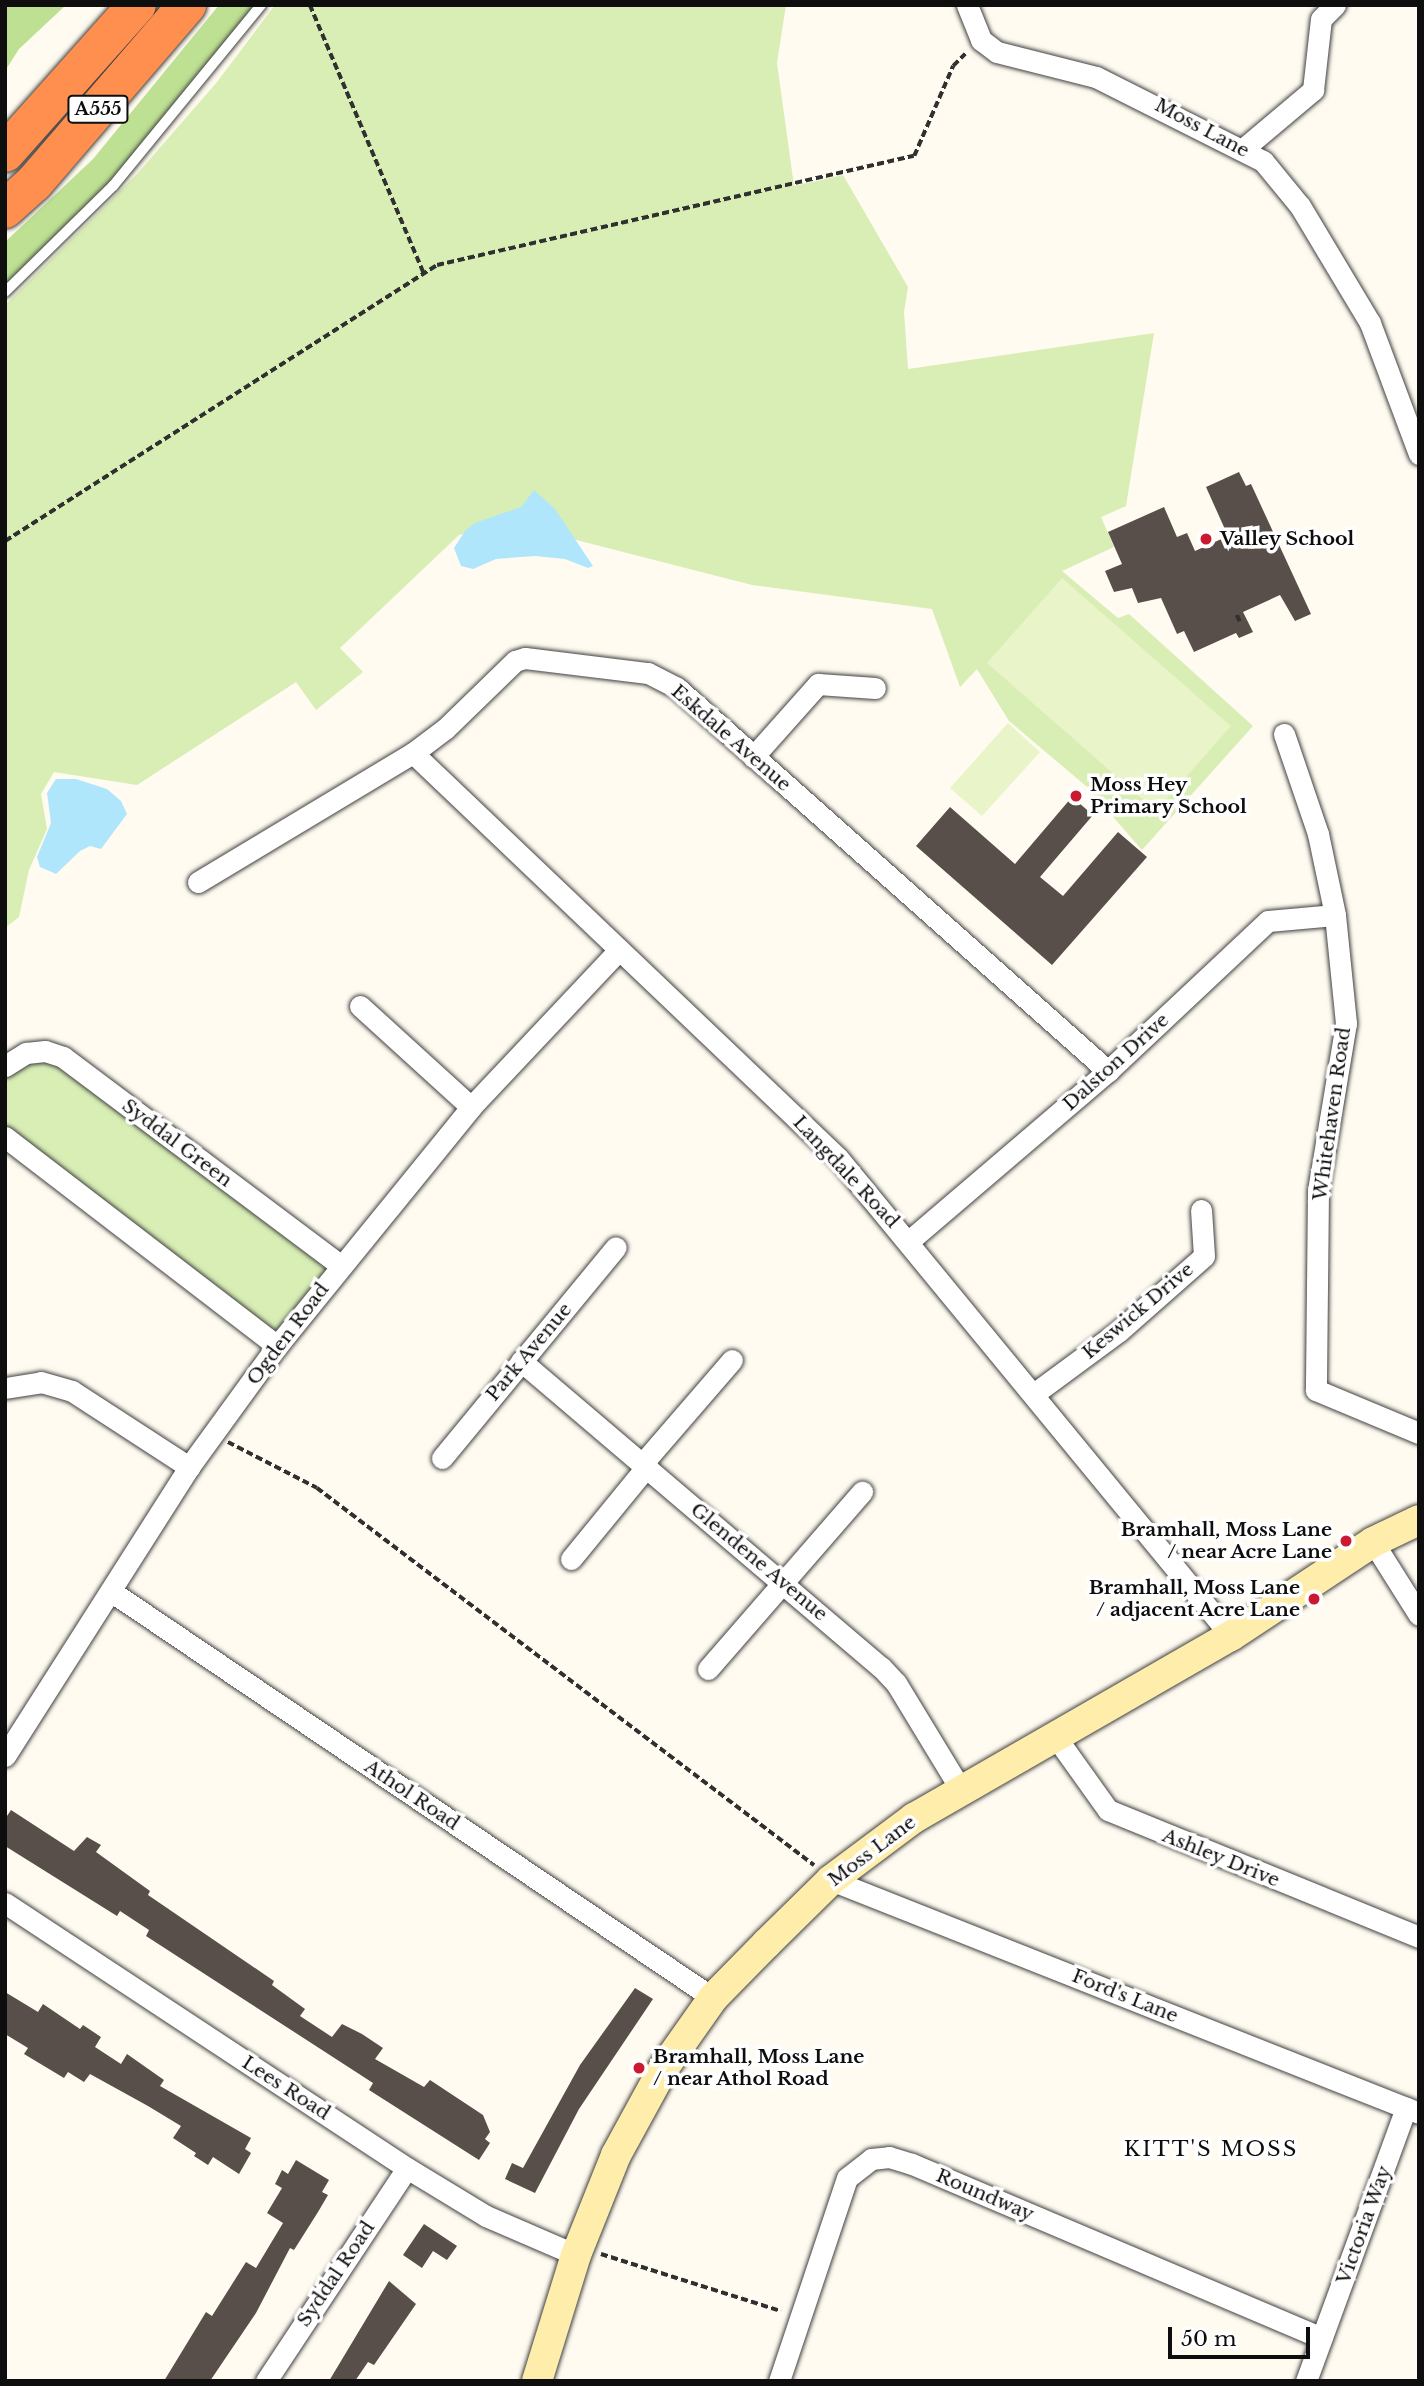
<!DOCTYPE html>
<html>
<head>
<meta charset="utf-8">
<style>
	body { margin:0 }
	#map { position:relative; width:1424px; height:2386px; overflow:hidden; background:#fffbf0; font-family:"Libre Baskerville",serif }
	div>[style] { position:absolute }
	.green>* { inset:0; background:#d8eeb5 }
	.forest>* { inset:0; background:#bde093 }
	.pitch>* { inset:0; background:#e9f4c8 }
	.water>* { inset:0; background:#afe6fc }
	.building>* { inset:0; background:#584e4a }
	.path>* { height:3.5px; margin-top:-1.75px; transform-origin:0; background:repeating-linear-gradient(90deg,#303030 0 7px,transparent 0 10.5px) }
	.roads { filter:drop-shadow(0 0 2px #414141) drop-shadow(0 0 2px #414141) }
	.lane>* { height:10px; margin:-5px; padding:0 5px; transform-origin:5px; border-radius:5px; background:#fff }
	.street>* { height:21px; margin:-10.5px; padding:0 10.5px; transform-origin:10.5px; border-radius:10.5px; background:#fff }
	.secondary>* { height:30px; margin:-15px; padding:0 15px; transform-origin:15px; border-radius:15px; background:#ffeeab }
	.highway>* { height:38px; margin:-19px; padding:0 19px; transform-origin:19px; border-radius:19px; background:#ff8f4e }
	.dots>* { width:19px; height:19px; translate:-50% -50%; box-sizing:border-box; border:4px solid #fff; border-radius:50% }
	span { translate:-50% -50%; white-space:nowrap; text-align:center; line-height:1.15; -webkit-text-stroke:7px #fff; paint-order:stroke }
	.shield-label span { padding:2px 5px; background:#fff; border:2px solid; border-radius:5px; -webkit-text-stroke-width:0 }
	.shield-label { font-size:18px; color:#0e0e0e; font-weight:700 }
	.street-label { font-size:19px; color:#0e0e0e }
	.poi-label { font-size:19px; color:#0e0e0e; font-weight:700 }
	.left { translate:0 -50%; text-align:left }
	.right { translate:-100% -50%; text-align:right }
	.neighbourhood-label { font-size:21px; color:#0e0e0e; letter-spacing:2px }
	.frame { position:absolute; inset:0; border:7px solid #0e0e0e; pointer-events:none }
	.scale { position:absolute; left:1168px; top:2327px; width:142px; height:32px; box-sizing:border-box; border:4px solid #0e0e0e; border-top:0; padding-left:9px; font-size:21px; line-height:24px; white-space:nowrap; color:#0e0e0e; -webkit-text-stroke:5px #fff; paint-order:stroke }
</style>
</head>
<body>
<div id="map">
	<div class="green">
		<div style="clip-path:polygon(275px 5px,786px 5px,777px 63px,794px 186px,843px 175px,908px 287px,904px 312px,908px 369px,1154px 333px,1126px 506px,1101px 517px,1114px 547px,1062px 571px,1118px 618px,1129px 614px,1253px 726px,1142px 850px,1086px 786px,1009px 721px,977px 669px,960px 687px,932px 609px,752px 585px,510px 523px,459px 535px,340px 648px,363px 672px,316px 710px,296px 682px,137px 785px,54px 772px,41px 794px,47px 829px,29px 870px,19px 917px,5px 928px,5px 305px,137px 174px,217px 82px)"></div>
		<div style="clip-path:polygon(45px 1051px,341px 1266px,277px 1346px,5px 1137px,5px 1066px)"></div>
	</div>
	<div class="forest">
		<div style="clip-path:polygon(5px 5px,66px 5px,19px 49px,5px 71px)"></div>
		<div style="clip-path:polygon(219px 5px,261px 5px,113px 186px,5px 292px,5px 242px,93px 159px)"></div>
	</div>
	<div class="pitch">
		<div style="clip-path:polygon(1062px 578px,1231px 726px,1156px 811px,987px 663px)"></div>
		<div style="clip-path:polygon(1008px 723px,1040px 752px,982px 816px,950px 788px)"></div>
	</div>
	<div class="water">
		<div style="clip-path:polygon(534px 490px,555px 509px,593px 566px,588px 568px,565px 559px,535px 556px,496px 559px,473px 569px,461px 566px,454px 548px,465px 531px,475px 523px,521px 507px)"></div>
		<div style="clip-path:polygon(56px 779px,76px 779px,107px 789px,121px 801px,127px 814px,101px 849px,90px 846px,80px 851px,56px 874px,40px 867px,37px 857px,51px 823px,47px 793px)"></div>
	</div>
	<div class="building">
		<div style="clip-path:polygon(1239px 472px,1246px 486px,1251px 484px,1311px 614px,1295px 621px,1280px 595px,1243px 612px,1253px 632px,1239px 638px,1236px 633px,1194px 652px,1184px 631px,1177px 634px,1161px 598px,1138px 603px,1132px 588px,1114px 592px,1105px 571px,1122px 564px,1108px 532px,1164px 507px,1177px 537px,1187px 533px,1195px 551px,1228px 536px,1206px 487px)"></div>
		<div style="clip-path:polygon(1072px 797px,1093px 815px,1040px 877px,1063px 896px,1118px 832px,1147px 857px,1052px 965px,916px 846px,950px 807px,1015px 864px)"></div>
		<div style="clip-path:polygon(11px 1810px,74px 1851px,87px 1837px,101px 1845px,96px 1852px,150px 1891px,148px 1895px,274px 1981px,272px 1985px,305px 2009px,300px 2016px,332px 2037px,342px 2024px,362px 2034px,383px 2048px,375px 2059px,424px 2087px,430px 2080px,483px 2115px,490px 2132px,485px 2139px,490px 2143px,479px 2160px,369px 2090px,373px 2083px,146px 1936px,149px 1930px,120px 1911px,117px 1916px,5px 1846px,5px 1819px)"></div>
		<div style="clip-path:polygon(635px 1988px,653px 1999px,579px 2109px,535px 2193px,505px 2179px,512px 2163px,523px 2168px,580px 2065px)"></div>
		<div style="clip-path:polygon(5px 1992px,38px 2012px,43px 2004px,80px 2029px,83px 2025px,101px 2037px,95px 2047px,121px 2064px,127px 2054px,164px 2080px,160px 2086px,251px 2138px,245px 2149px,251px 2153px,239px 2174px,213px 2157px,208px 2165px,194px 2156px,196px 2153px,173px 2138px,181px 2126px,148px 2106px,90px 2074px,84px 2082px,68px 2072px,64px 2078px,24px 2054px,28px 2048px,5px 2034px)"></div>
		<div style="clip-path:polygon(296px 2160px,329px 2180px,322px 2192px,328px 2195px,318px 2212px,294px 2250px,290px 2248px,256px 2313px,210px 2381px,164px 2381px,206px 2312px,212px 2316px,246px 2262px,256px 2268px,283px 2223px,267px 2213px,282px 2188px,275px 2184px,282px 2170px,288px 2174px)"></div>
		<div style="clip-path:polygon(424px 2224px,457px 2246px,447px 2260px,433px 2251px,422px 2268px,403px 2255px)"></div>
		<div style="clip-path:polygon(389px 2281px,416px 2304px,374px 2365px,368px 2362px,355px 2381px,329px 2381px)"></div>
	</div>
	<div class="path">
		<div style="left:310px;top:5px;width:291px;rotate:67deg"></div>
		<div style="left:5px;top:541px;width:513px;rotate:-32.57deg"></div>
		<div style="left:437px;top:265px;width:489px;rotate:-12.9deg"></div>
		<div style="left:914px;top:156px;width:98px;rotate:-66.6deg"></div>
		<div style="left:953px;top:66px;width:18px;rotate:-45deg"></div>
		<div style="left:1237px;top:615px;width:10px;rotate:66deg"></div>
		<div style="left:228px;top:1442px;width:100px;rotate:27.3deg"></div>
		<div style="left:317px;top:1488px;width:624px;rotate:37.18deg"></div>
		<div style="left:601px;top:2254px;width:189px;rotate:17.6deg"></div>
	</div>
	<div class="roads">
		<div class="lane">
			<div style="left:5px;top:292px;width:151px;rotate:-44.5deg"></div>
			<div style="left:113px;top:186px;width:234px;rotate:-50.7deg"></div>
		</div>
		<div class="street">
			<div style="left:967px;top:5px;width:38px;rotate:68deg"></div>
			<div style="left:981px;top:40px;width:20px;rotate:37deg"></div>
			<div style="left:997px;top:52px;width:102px;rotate:14.2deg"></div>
			<div style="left:1096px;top:77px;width:187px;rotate:26.7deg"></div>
			<div style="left:1263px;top:161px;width:58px;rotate:50.6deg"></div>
			<div style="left:1300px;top:206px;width:136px;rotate:59.1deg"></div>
			<div style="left:1370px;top:323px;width:140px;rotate:69.5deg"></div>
			<div style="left:1243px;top:149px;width:92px;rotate:-40.1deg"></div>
			<div style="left:1313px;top:90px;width:71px;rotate:-83.6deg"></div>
			<div style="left:1321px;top:19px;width:20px;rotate:-45deg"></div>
			<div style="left:1284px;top:734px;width:106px;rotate:71.2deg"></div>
			<div style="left:1318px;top:834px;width:83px;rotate:78.1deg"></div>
			<div style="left:1335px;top:915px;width:109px;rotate:84.2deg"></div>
			<div style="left:1346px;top:1023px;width:170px;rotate:99.5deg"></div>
			<div style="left:1318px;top:1191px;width:199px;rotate:90.6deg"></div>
			<div style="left:1316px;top:1390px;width:112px;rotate:22.7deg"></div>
			<div style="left:413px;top:753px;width:587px;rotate:43.62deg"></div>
			<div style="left:838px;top:1158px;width:619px;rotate:50.57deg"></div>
			<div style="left:753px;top:757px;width:98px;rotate:-48.3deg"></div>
			<div style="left:818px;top:684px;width:57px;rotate:4deg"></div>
			<div style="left:198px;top:882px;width:251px;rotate:-31deg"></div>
			<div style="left:413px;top:753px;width:40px;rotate:-37deg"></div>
			<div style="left:445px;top:729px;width:98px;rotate:-44.2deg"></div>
			<div style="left:515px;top:661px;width:10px;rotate:-17deg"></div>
			<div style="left:525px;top:658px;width:124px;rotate:7deg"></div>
			<div style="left:648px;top:673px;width:33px;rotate:27deg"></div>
			<div style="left:677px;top:688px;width:577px;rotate:41.63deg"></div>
			<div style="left:360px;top:1006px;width:150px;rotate:42.3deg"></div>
			<div style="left:5px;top:1066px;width:25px;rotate:-32deg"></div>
			<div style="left:26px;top:1053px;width:19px;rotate:-6deg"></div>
			<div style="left:45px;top:1051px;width:19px;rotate:18deg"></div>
			<div style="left:63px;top:1057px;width:348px;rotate:36.9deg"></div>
			<div style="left:5px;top:1137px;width:343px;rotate:37.5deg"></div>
			<div style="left:909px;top:1241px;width:262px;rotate:-40.5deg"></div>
			<div style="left:1108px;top:1071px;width:219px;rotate:-43.2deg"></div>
			<div style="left:1268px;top:921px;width:67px;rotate:-5.1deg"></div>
			<div style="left:521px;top:1361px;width:472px;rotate:40.4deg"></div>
			<div style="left:881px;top:1667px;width:22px;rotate:47deg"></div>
			<div style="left:896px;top:1683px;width:129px;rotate:58.7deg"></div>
			<div style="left:5px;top:1388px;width:36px;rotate:-9deg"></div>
			<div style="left:41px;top:1382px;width:32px;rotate:16deg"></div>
			<div style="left:72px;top:1391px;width:140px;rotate:33deg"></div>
			<div style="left:1035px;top:1393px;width:104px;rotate:-36.4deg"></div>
			<div style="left:1119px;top:1331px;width:113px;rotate:-41.4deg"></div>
			<div style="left:1204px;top:1256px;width:46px;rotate:-93.7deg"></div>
			<div style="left:442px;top:1458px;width:273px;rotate:-50.5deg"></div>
			<div style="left:643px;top:1463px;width:136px;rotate:-49.2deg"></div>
			<div style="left:1373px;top:1542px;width:86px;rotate:57.8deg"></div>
			<div style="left:571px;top:1559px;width:120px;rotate:-50.7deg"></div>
			<div style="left:112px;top:1592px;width:725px;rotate:34.04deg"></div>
			<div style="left:708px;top:1669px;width:235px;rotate:-49deg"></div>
			<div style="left:1055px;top:1736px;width:91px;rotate:54.4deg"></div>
			<div style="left:1108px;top:1810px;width:336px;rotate:22.2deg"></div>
			<div style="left:5px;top:1756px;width:343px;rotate:-57.5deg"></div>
			<div style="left:189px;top:1467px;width:150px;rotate:-54deg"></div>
			<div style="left:277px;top:1346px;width:308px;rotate:-50.9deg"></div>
			<div style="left:471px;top:1107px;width:216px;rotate:-46.7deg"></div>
			<div style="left:831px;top:1880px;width:632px;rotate:21.62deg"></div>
			<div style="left:5px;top:1903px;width:481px;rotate:33.4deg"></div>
			<div style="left:407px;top:2168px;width:92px;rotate:31.3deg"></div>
			<div style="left:486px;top:2216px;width:98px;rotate:23.4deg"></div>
			<div style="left:266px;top:2381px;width:255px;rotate:-56.5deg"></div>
			<div style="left:779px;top:2381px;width:214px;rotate:-71.5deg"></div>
			<div style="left:847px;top:2178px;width:31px;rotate:-38deg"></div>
			<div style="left:871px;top:2159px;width:18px;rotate:-6deg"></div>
			<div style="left:889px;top:2157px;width:24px;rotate:17deg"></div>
			<div style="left:912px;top:2164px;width:445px;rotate:23deg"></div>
			<div style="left:1306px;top:2381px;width:291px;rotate:-69.9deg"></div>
		</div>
		<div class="secondary">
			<div style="left:537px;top:2381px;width:132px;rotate:-72.8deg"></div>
			<div style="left:576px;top:2255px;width:108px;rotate:-68.2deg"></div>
			<div style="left:616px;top:2155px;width:98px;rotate:-61.3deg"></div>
			<div style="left:663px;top:2069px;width:87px;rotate:-54.8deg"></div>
			<div style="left:713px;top:1998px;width:77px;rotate:-45.5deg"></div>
			<div style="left:767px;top:1943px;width:90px;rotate:-44.5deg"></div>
			<div style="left:831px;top:1880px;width:104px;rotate:-36.8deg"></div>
			<div style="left:914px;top:1818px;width:366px;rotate:-29.9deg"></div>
			<div style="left:1231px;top:1636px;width:170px;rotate:-33.5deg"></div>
			<div style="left:1373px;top:1542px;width:51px;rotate:-25.6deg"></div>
		</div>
		<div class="highway">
			<div style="left:5px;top:153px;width:198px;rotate:-48.3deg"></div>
			<div style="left:5px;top:209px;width:39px;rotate:-42deg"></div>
			<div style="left:34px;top:183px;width:235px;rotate:-49.3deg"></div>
		</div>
	</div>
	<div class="dots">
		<div style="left:1206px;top:539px;background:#cc1932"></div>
		<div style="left:1076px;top:796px;background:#cc1932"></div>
		<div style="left:1346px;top:1541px;background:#cc1932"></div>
		<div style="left:1314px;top:1599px;background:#cc1932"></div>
		<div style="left:639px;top:2068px;background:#cc1932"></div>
	</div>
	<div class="shield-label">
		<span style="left:98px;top:109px">A555</span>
	</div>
	<div class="street-label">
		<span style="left:1202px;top:128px;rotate:28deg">Moss Lane</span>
		<span style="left:731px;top:738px;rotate:41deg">Eskdale Avenue</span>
		<span style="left:1116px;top:1062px;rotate:-42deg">Dalston Drive</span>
		<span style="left:1332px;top:1114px;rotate:-82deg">Whitehaven Road</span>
		<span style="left:177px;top:1143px;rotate:37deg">Syddal Green</span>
		<span style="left:846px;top:1172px;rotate:47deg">Langdale Road</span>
		<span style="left:1138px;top:1311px;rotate:-40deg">Keswick Drive</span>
		<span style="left:288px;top:1334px;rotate:-53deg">Ogden Road</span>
		<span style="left:529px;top:1352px;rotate:-50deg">Park Avenue</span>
		<span style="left:759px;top:1562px;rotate:40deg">Glendene Avenue</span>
		<span style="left:412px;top:1795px;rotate:34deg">Athol Road</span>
		<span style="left:872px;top:1851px;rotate:-37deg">Moss Lane</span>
		<span style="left:1221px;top:1858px;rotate:22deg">Ashley Drive</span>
		<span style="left:1125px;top:1996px;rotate:22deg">Ford's Lane</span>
		<span style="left:286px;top:2088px;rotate:33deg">Lees Road</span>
		<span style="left:985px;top:2195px;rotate:23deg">Roundway</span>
		<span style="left:1364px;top:2225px;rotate:-70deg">Victoria Way</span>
		<span style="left:336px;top:2274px;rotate:-56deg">Syddal Road</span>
	</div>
	<div class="poi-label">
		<span class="left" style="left:1220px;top:539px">Valley School</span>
		<span class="left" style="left:1090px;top:796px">Moss Hey<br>Primary School</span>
		<span class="right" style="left:1332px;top:1541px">Bramhall, Moss Lane<br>/ near Acre Lane</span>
		<span class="right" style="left:1300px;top:1599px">Bramhall, Moss Lane<br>/ adjacent Acre Lane</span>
		<span class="left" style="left:653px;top:2068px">Bramhall, Moss Lane<br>/ near Athol Road</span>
	</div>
	<div class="neighbourhood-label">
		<span style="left:1211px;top:2149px">KITT'S MOSS</span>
	</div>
	<div class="frame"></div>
	<div class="scale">50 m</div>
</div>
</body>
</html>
